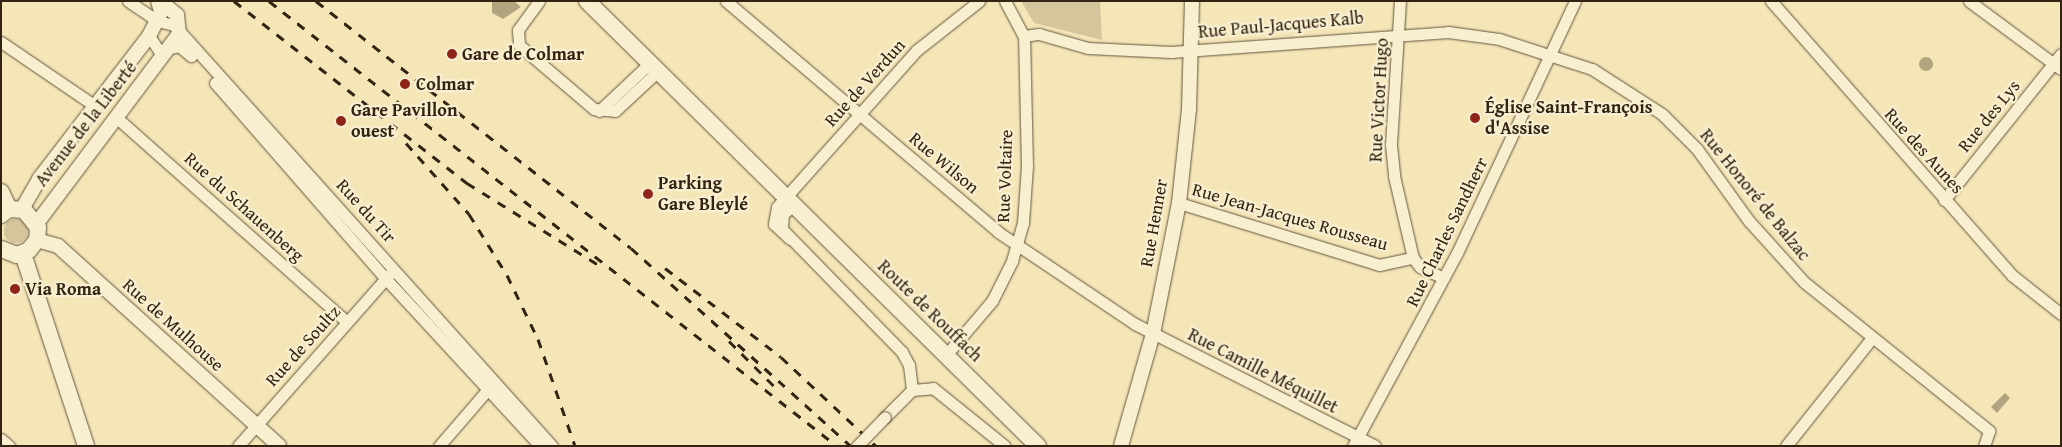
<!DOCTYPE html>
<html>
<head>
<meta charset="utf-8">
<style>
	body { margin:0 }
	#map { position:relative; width:2062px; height:447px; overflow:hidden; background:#f5e6b8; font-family:"Gentium Book Plus",serif }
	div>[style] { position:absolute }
	.green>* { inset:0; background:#d4c59c }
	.round { border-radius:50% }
	.water>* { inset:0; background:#b3a480 }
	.roads { filter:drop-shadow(0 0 1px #63543c) drop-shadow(0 0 1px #63543c) }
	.minor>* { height:11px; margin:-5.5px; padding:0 5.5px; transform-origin:5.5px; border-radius:5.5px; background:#f8efd1 }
	.tertiary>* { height:14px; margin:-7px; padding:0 7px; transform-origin:7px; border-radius:7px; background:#f8efd1 }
	.secondary>* { height:16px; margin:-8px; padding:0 8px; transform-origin:8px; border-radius:8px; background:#f8efd1 }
	.rail>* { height:3px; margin-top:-1.5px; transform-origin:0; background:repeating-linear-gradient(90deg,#322312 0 9px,transparent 0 18px) }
	.bridges { filter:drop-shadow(0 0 1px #63543c) drop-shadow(0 0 1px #63543c) }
	.minor-bridge>* { height:11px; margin:-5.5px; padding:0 5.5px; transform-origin:5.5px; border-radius:5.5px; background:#f8efd1 }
	.dots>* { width:14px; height:14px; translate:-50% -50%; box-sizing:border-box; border:2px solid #f8efd1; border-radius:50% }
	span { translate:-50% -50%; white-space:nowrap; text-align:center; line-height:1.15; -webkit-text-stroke:4.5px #f8efd1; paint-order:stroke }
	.street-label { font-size:18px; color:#322312 }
	.poi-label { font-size:18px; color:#322312; font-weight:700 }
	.left { translate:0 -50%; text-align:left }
	.frame { position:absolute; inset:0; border:2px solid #322312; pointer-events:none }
</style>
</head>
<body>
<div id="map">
	<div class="green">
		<div style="clip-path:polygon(1021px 1px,1100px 1px,1102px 40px,1034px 23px)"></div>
		<div class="round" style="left:4px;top:219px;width:24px;height:24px"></div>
	</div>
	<div class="water">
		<div style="clip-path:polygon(492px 1px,514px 1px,521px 7px,503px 19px,492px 13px)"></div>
		<div class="round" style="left:1919px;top:57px;width:14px;height:14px"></div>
		<div style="clip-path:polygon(2005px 393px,2010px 398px,1997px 413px,1991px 407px)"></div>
	</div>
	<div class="roads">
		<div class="minor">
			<div style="left:128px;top:1px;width:36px;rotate:34deg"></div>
			<div style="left:158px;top:21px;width:16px;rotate:14deg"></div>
			<div style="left:174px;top:25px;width:566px;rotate:48.08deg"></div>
			<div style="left:539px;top:1px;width:36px;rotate:126deg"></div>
			<div style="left:518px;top:30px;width:15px;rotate:86deg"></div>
			<div style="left:519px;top:45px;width:99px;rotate:40.5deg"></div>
			<div style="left:594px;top:109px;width:21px;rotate:5deg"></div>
			<div style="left:615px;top:111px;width:59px;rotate:-42.9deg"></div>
			<div style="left:726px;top:1px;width:357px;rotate:40.3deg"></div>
			<div style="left:998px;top:232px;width:165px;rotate:33.9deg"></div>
			<div style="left:1135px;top:324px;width:269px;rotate:26.9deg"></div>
			<div style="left:1005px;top:1px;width:40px;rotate:62deg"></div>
			<div style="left:1024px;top:36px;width:15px;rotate:-8deg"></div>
			<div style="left:1039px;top:34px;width:51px;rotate:15.9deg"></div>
			<div style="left:1088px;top:48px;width:83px;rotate:2.8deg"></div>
			<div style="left:1171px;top:52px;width:278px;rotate:-4.1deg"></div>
			<div style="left:1448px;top:32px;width:51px;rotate:7.8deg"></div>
			<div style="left:1499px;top:39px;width:98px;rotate:17.9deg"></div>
			<div style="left:1592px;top:69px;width:83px;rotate:32.7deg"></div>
			<div style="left:1662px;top:114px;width:49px;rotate:45deg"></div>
			<div style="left:1697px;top:149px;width:89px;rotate:54.2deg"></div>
			<div style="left:1749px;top:221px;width:82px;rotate:48deg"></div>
			<div style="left:1804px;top:282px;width:238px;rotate:38.8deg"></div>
			<div style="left:1989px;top:431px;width:16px;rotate:108deg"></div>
			<div style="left:1400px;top:1px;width:144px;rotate:93.6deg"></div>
			<div style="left:1391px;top:145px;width:31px;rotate:84deg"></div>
			<div style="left:1394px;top:176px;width:84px;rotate:77deg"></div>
			<div style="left:1413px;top:258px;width:11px;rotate:52deg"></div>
			<div style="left:1420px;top:267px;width:26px;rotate:25deg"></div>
			<div style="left:1771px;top:1px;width:366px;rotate:48.7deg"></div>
			<div style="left:2013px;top:276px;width:61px;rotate:38.4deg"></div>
			<div style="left:1969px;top:1px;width:114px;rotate:36.5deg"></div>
			<div style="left:149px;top:36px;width:18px;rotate:56deg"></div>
			<div style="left:159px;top:51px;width:21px;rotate:-14deg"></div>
			<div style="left:179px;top:46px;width:16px;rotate:40deg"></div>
			<div style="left:1px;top:42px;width:114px;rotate:34.2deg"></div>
			<div style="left:215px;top:83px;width:260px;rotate:48.9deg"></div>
			<div style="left:386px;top:279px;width:227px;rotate:47.3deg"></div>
			<div style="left:599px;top:111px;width:70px;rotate:-43.3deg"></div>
			<div style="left:117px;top:118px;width:307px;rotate:41.6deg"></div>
			<div style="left:1944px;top:200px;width:187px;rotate:-51.3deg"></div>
			<div style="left:1179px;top:203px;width:209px;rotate:17.2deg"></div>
			<div style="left:1379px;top:265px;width:35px;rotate:-12deg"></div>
			<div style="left:794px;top:205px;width:14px;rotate:141deg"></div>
			<div style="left:783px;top:214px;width:15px;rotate:94deg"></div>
			<div style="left:782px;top:229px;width:172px;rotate:45.7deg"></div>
			<div style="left:902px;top:352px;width:15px;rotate:62deg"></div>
			<div style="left:909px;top:365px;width:25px;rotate:83deg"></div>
			<div style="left:790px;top:239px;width:22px;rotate:-137deg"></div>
			<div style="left:774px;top:224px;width:17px;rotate:-80deg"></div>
			<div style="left:777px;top:207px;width:210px;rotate:-48.3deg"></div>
			<div style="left:917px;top:50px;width:79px;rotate:-38.3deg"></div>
			<div style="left:946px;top:355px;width:71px;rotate:-49.6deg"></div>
			<div style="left:992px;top:301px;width:45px;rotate:-63.4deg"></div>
			<div style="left:1012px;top:261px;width:40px;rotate:-74deg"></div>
			<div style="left:1023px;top:223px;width:57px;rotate:-86deg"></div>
			<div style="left:1027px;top:166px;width:130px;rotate:-91.3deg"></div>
			<div style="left:885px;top:417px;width:38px;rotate:-45deg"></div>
			<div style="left:912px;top:390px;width:21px;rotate:-5deg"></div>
			<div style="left:933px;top:388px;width:92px;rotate:38.9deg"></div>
			<div style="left:1px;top:439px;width:11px;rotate:41deg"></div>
			<div style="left:238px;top:446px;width:228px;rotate:-48.6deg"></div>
			<div style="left:439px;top:446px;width:78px;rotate:-49.2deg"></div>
			<div style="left:1353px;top:446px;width:219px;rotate:-61.7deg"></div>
			<div style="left:1457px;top:253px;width:278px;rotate:-64.9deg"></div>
			<div style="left:1786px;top:446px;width:137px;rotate:-51.5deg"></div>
		</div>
		<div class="tertiary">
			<div style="left:22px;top:209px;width:34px;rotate:-60deg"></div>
			<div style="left:39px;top:179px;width:180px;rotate:-52.4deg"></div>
			<div style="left:149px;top:36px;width:27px;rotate:-63deg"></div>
			<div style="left:161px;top:12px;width:11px;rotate:-105deg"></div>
			<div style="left:37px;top:223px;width:236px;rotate:-53.1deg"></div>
			<div style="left:179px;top:34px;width:19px;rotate:-96deg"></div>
			<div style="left:177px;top:15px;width:22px;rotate:-141deg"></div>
			<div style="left:37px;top:240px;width:22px;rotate:16deg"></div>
			<div style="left:58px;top:246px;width:298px;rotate:42.1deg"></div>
			<div style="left:1121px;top:446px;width:116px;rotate:-74.1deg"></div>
			<div style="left:1153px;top:334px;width:134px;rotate:-78.8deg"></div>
			<div style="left:1179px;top:203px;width:95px;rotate:-83.9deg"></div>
			<div style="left:1189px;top:109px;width:108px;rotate:-88.4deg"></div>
		</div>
		<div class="secondary">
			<div style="left:587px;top:1px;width:634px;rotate:44.62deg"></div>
			<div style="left:1px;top:192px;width:19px;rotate:65deg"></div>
			<div style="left:1px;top:215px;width:10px;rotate:-37deg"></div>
			<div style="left:9px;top:209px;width:15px;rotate:4deg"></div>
			<div style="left:24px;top:210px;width:22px;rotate:51deg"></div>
			<div style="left:38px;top:227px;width:13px;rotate:94deg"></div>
			<div style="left:37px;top:240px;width:13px;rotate:129deg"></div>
			<div style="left:29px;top:250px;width:13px;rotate:157deg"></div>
			<div style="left:17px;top:255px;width:17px;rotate:-159deg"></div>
			<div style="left:23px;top:254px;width:202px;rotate:71.8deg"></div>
		</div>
	</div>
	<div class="rail">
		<div style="left:234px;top:1px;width:296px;rotate:38deg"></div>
		<div style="left:467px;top:183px;width:159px;rotate:31.9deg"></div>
		<div style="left:269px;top:1px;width:722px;rotate:38.08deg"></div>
		<div style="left:316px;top:1px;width:400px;rotate:38.1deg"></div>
		<div style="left:631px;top:248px;width:296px;rotate:42deg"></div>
		<div style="left:406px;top:143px;width:95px;rotate:48.4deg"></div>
		<div style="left:469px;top:214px;width:72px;rotate:58.1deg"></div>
		<div style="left:507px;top:275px;width:71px;rotate:64.2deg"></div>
		<div style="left:538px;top:339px;width:113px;rotate:70.9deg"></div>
		<div style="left:665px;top:268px;width:146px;rotate:37.5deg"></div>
		<div style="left:781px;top:357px;width:130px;rotate:43.1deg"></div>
		<div style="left:729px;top:341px;width:72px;rotate:45deg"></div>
	</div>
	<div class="bridges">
		<div class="minor-bridge">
			<div style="left:857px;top:446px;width:40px;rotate:-46deg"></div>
		</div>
	</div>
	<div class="dots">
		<div style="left:452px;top:54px;background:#8f2418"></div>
		<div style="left:405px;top:84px;background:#8f2418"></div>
		<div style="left:1475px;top:118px;background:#8f2418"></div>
		<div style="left:341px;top:121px;background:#8f2418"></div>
		<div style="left:648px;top:194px;background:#8f2418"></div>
		<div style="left:15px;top:289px;background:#8f2418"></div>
	</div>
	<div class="street-label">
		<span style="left:1281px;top:25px;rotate:-5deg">Rue Paul-Jacques Kalb</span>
		<span style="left:865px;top:83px;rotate:-48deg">Rue de Verdun</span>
		<span style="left:1379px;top:100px;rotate:-87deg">Rue Victor Hugo</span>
		<span style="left:1989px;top:116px;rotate:-51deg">Rue des Lys</span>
		<span style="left:86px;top:124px;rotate:-52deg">Avenue de la Liberté</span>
		<span style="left:1924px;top:151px;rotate:48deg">Rue des Aunes</span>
		<span style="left:944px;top:163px;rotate:40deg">Rue Wilson</span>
		<span style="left:1005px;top:176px;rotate:-88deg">Rue Voltaire</span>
		<span style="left:1755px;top:195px;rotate:51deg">Rue Honoré de Balzac</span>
		<span style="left:244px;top:207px;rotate:42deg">Rue du Schauenberg</span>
		<span style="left:366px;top:211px;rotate:48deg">Rue du Tir</span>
		<span style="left:1290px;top:217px;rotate:16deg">Rue Jean-Jacques Rousseau</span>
		<span style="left:1154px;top:223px;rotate:-80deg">Rue Henner</span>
		<span style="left:1447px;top:232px;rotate:-64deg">Rue Charles Sandherr</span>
		<span style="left:930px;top:311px;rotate:44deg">Route de Rouffach</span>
		<span style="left:173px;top:325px;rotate:42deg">Rue de Mulhouse</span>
		<span style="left:303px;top:346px;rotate:-48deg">Rue de Soultz</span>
		<span style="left:1263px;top:371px;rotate:27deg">Rue Camille Méquillet</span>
	</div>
	<div class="poi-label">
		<span class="left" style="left:462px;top:54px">Gare de Colmar</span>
		<span class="left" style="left:416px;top:84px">Colmar</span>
		<span class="left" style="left:1485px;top:118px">Église Saint-François<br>d'Assise</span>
		<span class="left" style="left:351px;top:121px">Gare Pavillon<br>ouest</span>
		<span class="left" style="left:658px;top:194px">Parking<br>Gare Bleylé</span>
		<span class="left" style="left:25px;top:289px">Via Roma</span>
	</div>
	<div class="frame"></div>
</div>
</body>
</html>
